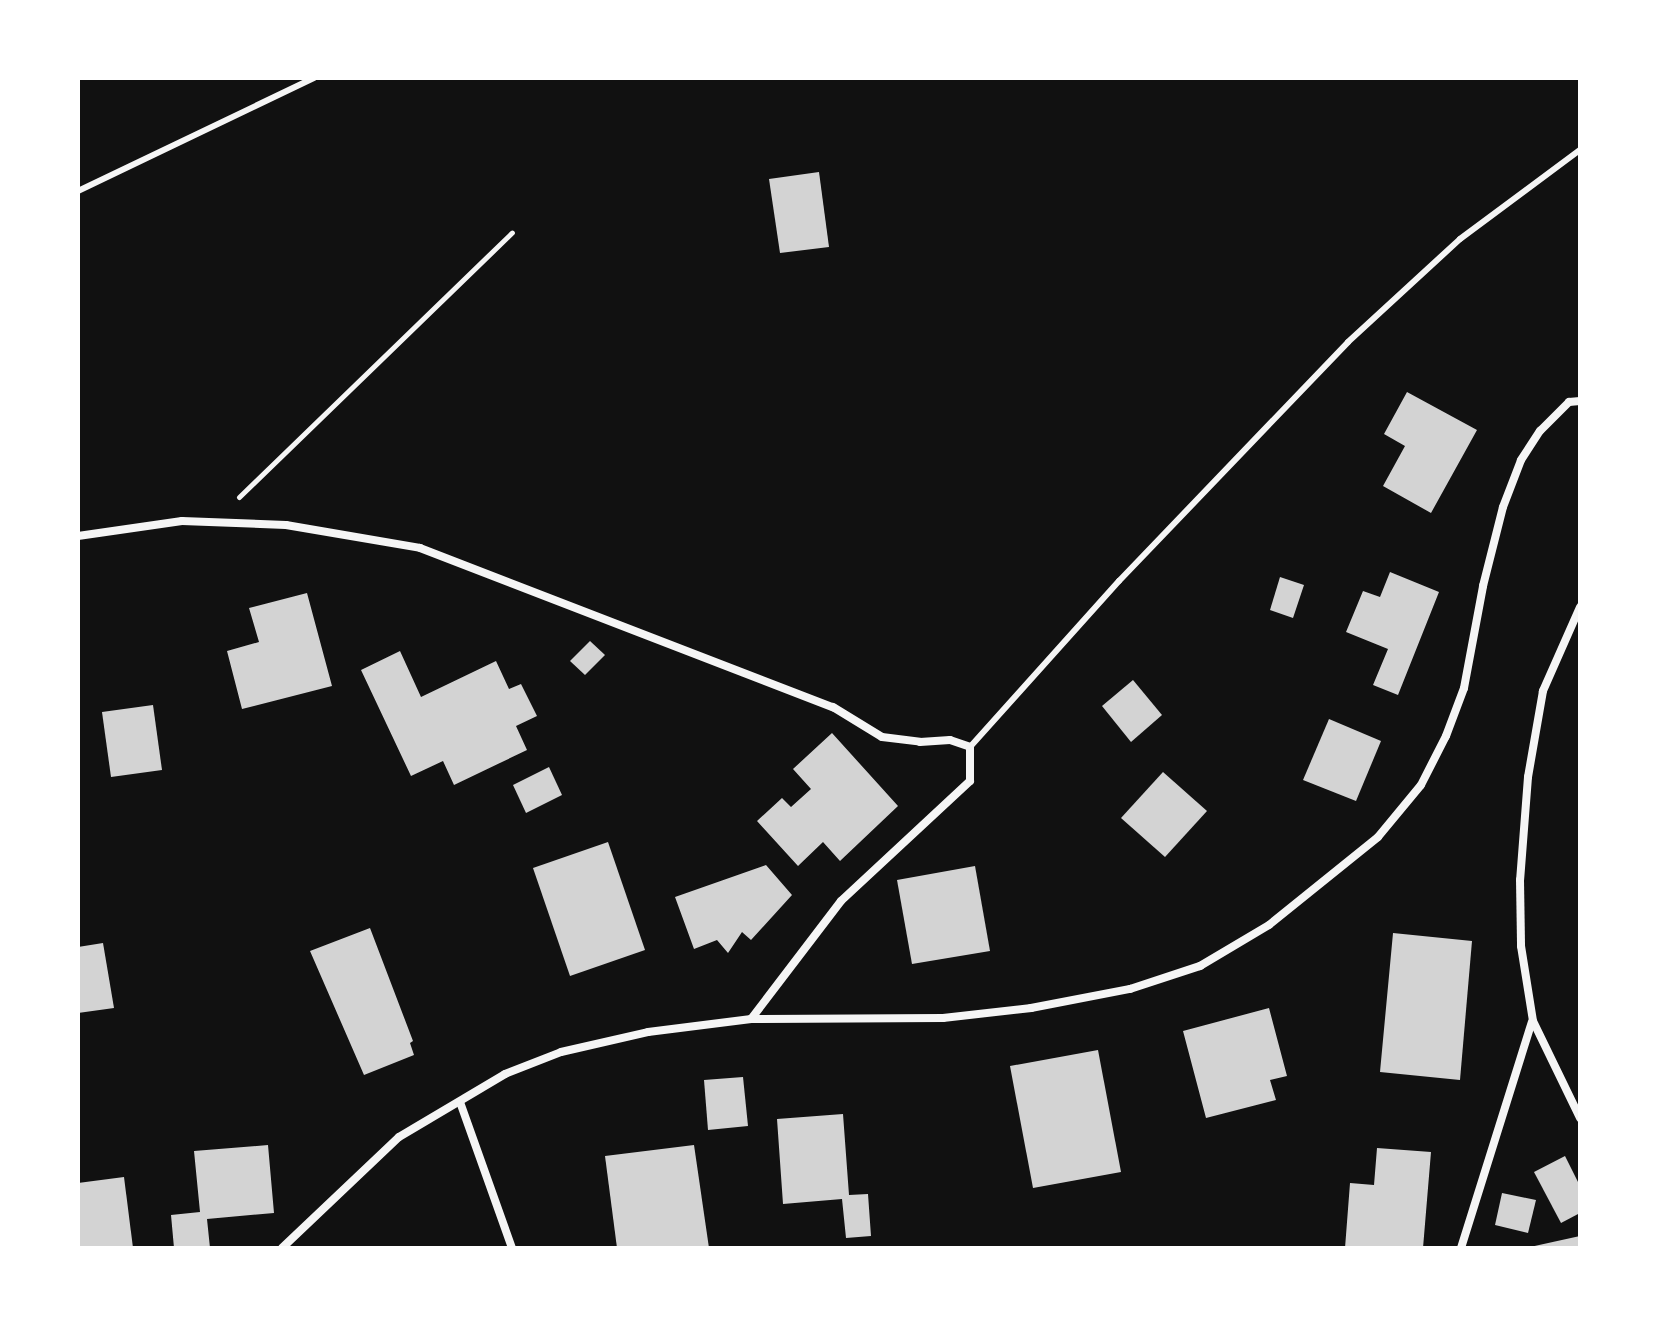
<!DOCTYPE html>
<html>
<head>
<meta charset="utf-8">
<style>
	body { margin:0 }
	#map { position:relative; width:1658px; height:1326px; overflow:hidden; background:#111; font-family:Merriweather,serif }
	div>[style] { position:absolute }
	.building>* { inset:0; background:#d3d3d3 }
	.path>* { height:5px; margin:-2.5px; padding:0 2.5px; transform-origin:2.5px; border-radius:2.5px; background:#f5f5f5 }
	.service>* { height:6px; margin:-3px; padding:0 3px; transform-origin:3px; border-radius:3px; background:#f5f5f5 }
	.minor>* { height:8px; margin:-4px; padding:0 4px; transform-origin:4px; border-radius:4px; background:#f5f5f5 }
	span { translate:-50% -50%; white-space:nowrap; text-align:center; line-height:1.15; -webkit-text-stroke:8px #fff; paint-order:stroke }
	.frame { position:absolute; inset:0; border:80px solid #fff; pointer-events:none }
</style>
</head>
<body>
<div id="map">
	<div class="building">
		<div style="clip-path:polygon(819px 172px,829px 247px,780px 253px,769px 179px)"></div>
		<div style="clip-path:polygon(1407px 392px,1477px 430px,1431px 513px,1383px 486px,1405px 446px,1384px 434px)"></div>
		<div style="clip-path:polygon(1390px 572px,1439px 592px,1398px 695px,1373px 685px,1388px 649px,1346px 632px,1363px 591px,1380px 597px)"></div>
		<div style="clip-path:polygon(1280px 577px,1304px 585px,1293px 618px,1270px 610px)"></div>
		<div style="clip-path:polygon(307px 593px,332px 686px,242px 709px,227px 651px,259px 642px,249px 608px)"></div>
		<div style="clip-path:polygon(590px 641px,605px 655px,585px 675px,570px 661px)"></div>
		<div style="clip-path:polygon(400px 651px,421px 697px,496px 661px,509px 689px,521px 684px,537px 716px,516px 726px,527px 750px,454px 785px,443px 761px,411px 776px,361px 670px)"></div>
		<div style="clip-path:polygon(1133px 680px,1162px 715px,1131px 742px,1102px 706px)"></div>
		<div style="clip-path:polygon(153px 705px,162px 770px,111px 777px,102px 712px)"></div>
		<div style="clip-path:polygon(1329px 719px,1381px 741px,1356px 801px,1303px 780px)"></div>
		<div style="clip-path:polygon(832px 733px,898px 806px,840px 861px,823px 842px,798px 866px,757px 821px,782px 798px,791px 807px,811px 789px,793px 769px)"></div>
		<div style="clip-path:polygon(549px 767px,562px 795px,526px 813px,513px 785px)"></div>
		<div style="clip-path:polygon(1163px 772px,1207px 811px,1165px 857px,1121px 818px)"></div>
		<div style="clip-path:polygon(608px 842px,645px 950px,570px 976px,533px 868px)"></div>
		<div style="clip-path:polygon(766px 865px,792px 895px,751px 940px,742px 932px,728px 953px,717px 940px,694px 949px,675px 897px)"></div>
		<div style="clip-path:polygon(975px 866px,990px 951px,912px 964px,897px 880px)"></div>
		<div style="clip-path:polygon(370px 928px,413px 1041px,410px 1043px,414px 1055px,364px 1075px,310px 951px)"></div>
		<div style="clip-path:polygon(1393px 933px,1472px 941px,1460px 1080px,1380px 1072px)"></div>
		<div style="clip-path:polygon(103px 943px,114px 1008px,78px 1013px,78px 947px)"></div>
		<div style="clip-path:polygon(1269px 1008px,1287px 1076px,1270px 1080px,1276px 1100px,1206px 1118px,1183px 1031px)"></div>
		<div style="clip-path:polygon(1098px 1050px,1121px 1172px,1033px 1188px,1010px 1066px)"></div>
		<div style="clip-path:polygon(743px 1077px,748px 1126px,708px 1130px,704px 1080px)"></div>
		<div style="clip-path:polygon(843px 1114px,849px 1195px,868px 1194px,871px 1236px,846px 1238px,842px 1199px,783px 1204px,777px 1119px)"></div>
		<div style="clip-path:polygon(268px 1145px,274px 1213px,207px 1219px,210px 1248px,174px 1248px,171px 1215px,200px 1212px,194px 1151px)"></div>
		<div style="clip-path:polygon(694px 1145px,709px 1248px,617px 1248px,605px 1156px)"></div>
		<div style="clip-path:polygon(1377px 1148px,1431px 1152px,1423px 1248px,1345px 1248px,1350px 1183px,1374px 1185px)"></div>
		<div style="clip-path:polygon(1565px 1156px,1580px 1186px,1580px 1213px,1561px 1223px,1534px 1172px)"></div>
		<div style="clip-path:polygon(124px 1177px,133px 1248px,78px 1248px,78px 1183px)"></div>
		<div style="clip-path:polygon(1502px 1193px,1536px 1200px,1528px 1233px,1495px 1225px)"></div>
		<div style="clip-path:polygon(1580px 1236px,1580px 1248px,1530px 1248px,1530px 1247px)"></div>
	</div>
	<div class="path">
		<div style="left:239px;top:497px;width:380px;rotate:-44.1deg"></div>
	</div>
	<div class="service">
		<div style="left:78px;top:191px;width:262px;rotate:-25.6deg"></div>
		<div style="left:970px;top:747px;width:223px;rotate:-48.1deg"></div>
		<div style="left:1119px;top:581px;width:331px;rotate:-46.2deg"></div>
		<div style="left:1348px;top:342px;width:152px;rotate:-42.6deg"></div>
		<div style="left:1460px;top:239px;width:149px;rotate:-36.6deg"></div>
	</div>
	<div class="minor">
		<div style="left:78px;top:536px;width:105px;rotate:-8.2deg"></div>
		<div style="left:182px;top:521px;width:104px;rotate:2.2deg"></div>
		<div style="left:286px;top:525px;width:136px;rotate:9.7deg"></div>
		<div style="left:420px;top:548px;width:443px;rotate:21.1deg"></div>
		<div style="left:833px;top:707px;width:57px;rotate:31.5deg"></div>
		<div style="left:882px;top:737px;width:38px;rotate:7deg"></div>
		<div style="left:920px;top:742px;width:30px;rotate:-4deg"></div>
		<div style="left:950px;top:740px;width:21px;rotate:19deg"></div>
		<div style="left:970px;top:747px;width:34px;rotate:90deg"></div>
		<div style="left:970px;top:781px;width:176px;rotate:137.1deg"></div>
		<div style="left:841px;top:901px;width:148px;rotate:127.3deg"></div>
		<div style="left:1580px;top:607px;width:92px;rotate:113.8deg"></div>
		<div style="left:1543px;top:691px;width:87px;rotate:99.9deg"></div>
		<div style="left:1528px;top:777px;width:103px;rotate:94.4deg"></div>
		<div style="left:1520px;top:880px;width:66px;rotate:89.1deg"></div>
		<div style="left:1521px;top:946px;width:76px;rotate:80.9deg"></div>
		<div style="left:1533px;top:1021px;width:108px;rotate:64.1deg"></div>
		<div style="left:460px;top:1102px;width:155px;rotate:70.4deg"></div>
		<div style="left:282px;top:1248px;width:161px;rotate:-43.5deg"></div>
		<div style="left:399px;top:1137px;width:123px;rotate:-30.7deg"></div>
		<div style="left:505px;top:1074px;width:60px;rotate:-21.4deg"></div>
		<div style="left:561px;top:1052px;width:89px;rotate:-12.9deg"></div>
		<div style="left:648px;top:1032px;width:104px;rotate:-7.2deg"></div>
		<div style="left:751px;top:1019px;width:192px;rotate:-0.3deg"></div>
		<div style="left:943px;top:1018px;width:89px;rotate:-6.5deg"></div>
		<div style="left:1031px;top:1008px;width:101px;rotate:-10.9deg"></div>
		<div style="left:1130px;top:989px;width:74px;rotate:-18.2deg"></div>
		<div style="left:1200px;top:966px;width:80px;rotate:-30.7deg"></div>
		<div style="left:1269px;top:925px;width:140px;rotate:-38.9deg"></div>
		<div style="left:1378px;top:837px;width:67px;rotate:-50.4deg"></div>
		<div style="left:1421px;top:785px;width:55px;rotate:-63deg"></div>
		<div style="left:1446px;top:736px;width:51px;rotate:-69.4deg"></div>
		<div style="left:1464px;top:688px;width:104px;rotate:-79.4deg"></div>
		<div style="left:1483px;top:586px;width:81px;rotate:-75.8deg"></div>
		<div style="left:1503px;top:507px;width:50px;rotate:-69deg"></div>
		<div style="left:1521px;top:460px;width:35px;rotate:-57deg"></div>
		<div style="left:1540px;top:431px;width:41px;rotate:-45deg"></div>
		<div style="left:1569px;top:402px;width:11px;rotate:-5deg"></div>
		<div style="left:1461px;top:1248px;width:237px;rotate:-72.6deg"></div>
	</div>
	<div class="frame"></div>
</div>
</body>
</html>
